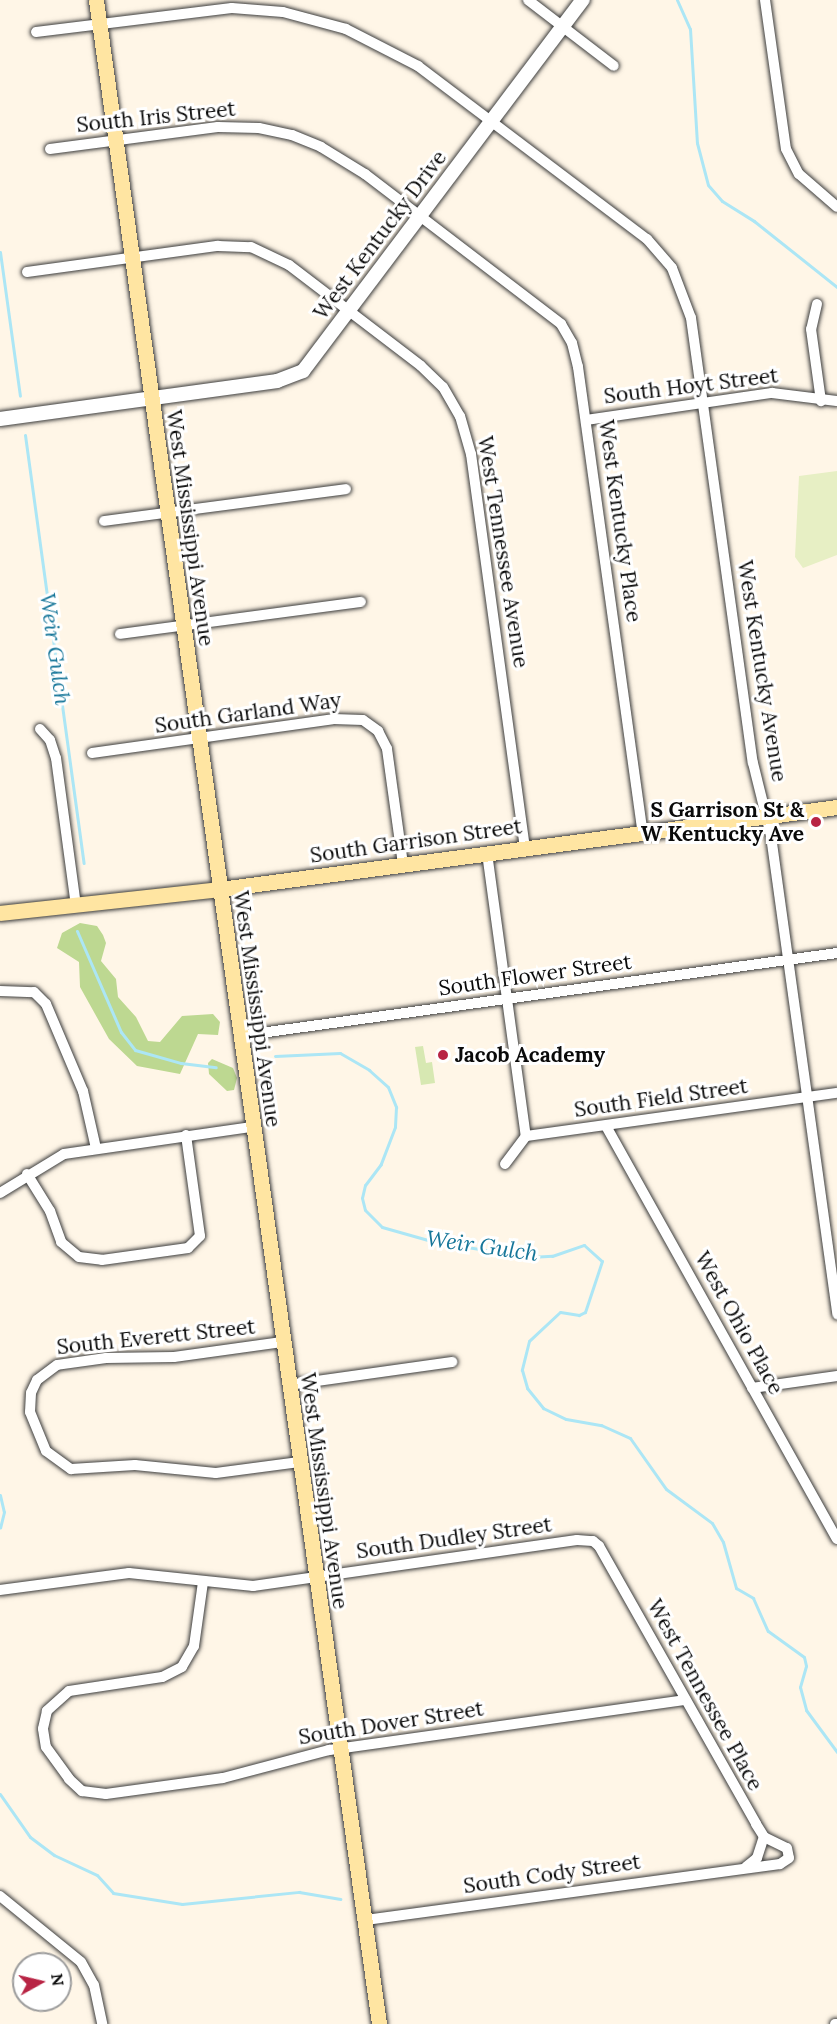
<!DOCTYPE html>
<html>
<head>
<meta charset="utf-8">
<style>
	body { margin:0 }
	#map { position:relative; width:837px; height:2024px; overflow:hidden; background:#fff6e7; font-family:Lora,serif }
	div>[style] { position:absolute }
	.green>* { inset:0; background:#d7e8b2 }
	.forest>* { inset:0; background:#bdd891 }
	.pitch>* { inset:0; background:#e7efc4 }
	.stream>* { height:3px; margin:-1.5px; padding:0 1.5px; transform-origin:1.5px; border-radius:1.5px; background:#ace6f5 }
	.roads { filter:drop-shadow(0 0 2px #3d3d3d) drop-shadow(0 0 2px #3d3d3d) }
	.minor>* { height:10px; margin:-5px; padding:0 5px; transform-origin:5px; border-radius:5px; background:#fff }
	.tertiary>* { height:14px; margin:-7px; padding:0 7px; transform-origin:7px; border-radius:7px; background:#fff }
	.secondary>* { height:15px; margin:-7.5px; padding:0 7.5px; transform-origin:7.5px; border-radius:7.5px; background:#ffe5a2 }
	.dots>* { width:16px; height:16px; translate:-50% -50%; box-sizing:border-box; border:3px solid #fff; border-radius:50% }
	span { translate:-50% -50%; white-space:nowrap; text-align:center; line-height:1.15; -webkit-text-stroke:6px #fff; paint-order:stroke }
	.street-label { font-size:21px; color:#0a0a0a }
	.poi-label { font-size:21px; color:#0a0a0a; font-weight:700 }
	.right { translate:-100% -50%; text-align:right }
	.left { translate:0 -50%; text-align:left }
	.water-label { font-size:22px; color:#167699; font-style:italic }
	.north { position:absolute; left:12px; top:1952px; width:60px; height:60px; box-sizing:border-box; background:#fff; border:2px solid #9d9d9d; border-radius:50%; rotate:82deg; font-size:16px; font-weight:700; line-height:24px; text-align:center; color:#0a0a0a }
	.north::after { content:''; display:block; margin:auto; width:21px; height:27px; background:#b82444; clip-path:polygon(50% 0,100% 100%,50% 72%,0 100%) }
</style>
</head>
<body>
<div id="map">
	<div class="green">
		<div style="clip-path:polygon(423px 1046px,426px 1063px,432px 1062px,435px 1083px,421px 1085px,415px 1047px)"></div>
	</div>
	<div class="forest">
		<div style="clip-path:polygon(80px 923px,97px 926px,103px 935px,106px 943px,101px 961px,116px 979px,118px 997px,136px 1017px,148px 1041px,160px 1042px,182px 1016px,213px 1014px,220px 1022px,218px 1035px,198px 1034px,180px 1074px,137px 1066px,109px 1039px,80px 987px,79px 962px,57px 948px,62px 933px)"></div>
		<div style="clip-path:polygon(212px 1059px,233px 1068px,237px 1078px,234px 1090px,227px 1091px,209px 1074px,208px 1063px)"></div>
	</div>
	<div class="pitch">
		<div style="clip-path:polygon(837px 471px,837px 555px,803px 568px,795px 557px,799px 476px)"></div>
	</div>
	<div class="stream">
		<div style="left:677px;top:0;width:32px;rotate:66deg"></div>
		<div style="left:690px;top:29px;width:114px;rotate:86.5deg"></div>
		<div style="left:697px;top:143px;width:43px;rotate:75.3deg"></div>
		<div style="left:708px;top:185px;width:21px;rotate:49deg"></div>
		<div style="left:722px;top:201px;width:38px;rotate:32deg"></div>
		<div style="left:754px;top:221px;width:106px;rotate:38.5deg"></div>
		<div style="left:0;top:252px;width:145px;rotate:82.1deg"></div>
		<div style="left:25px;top:435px;width:432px;rotate:82.2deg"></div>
		<div style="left:77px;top:931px;width:110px;rotate:66.5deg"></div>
		<div style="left:121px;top:1032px;width:23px;rotate:52deg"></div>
		<div style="left:135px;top:1050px;width:48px;rotate:15.8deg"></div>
		<div style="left:181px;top:1063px;width:35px;rotate:7deg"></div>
		<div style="left:275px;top:1056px;width:65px;rotate:-2.6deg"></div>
		<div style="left:340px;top:1053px;width:34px;rotate:30deg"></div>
		<div style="left:369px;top:1070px;width:25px;rotate:42deg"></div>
		<div style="left:388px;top:1087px;width:22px;rotate:68deg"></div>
		<div style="left:396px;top:1107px;width:20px;rotate:93deg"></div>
		<div style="left:395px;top:1127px;width:40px;rotate:111deg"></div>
		<div style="left:381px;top:1164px;width:26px;rotate:127deg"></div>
		<div style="left:365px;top:1185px;width:13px;rotate:103deg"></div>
		<div style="left:362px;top:1198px;width:12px;rotate:76deg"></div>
		<div style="left:365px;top:1210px;width:24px;rotate:45deg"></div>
		<div style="left:382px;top:1227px;width:55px;rotate:15.8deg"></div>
		<div style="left:435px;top:1242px;width:96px;rotate:9deg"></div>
		<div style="left:530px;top:1257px;width:22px;rotate:-3deg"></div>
		<div style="left:552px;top:1256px;width:34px;rotate:-19deg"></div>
		<div style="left:584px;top:1245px;width:24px;rotate:42deg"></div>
		<div style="left:602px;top:1261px;width:54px;rotate:108.4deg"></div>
		<div style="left:585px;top:1312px;width:7px;rotate:153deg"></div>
		<div style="left:579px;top:1315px;width:19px;rotate:-171deg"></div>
		<div style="left:560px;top:1312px;width:42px;rotate:136.9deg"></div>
		<div style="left:529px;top:1341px;width:30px;rotate:104deg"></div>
		<div style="left:522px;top:1370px;width:19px;rotate:74deg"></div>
		<div style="left:527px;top:1388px;width:26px;rotate:51deg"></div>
		<div style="left:543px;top:1408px;width:25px;rotate:26deg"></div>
		<div style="left:566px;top:1419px;width:36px;rotate:10deg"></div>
		<div style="left:601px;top:1425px;width:32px;rotate:24deg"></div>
		<div style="left:630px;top:1438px;width:62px;rotate:54.8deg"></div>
		<div style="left:666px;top:1489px;width:57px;rotate:36.5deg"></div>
		<div style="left:712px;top:1523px;width:22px;rotate:60deg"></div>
		<div style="left:723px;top:1542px;width:48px;rotate:74.2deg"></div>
		<div style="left:736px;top:1588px;width:20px;rotate:30deg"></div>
		<div style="left:753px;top:1598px;width:36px;rotate:66deg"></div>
		<div style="left:768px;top:1631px;width:44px;rotate:35.8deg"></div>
		<div style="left:804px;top:1657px;width:9px;rotate:77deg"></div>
		<div style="left:806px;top:1666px;width:22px;rotate:106deg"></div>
		<div style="left:800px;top:1687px;width:24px;rotate:75deg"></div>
		<div style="left:806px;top:1710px;width:52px;rotate:53.6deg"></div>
		<div style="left:0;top:1495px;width:17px;rotate:77deg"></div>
		<div style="left:4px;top:1512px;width:16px;rotate:104deg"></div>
		<div style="left:0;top:1794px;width:52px;rotate:55.1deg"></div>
		<div style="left:30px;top:1837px;width:30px;rotate:37deg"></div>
		<div style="left:54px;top:1855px;width:47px;rotate:24.9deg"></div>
		<div style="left:97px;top:1875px;width:24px;rotate:48deg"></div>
		<div style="left:113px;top:1893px;width:70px;rotate:9.1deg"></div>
		<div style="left:182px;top:1904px;width:118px;rotate:-5.9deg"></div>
		<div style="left:299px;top:1892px;width:42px;rotate:9.7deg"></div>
	</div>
	<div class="roads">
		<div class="minor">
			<div style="left:528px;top:0;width:108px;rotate:37.5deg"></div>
			<div style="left:765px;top:0;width:150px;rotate:82deg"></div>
			<div style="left:786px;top:149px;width:28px;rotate:63deg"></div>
			<div style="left:799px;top:174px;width:50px;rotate:41deg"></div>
			<div style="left:36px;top:32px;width:197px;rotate:-7deg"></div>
			<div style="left:232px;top:8px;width:51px;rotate:4.5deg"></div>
			<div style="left:283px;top:12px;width:65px;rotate:15.1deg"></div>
			<div style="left:346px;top:29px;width:81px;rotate:27.2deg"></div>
			<div style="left:418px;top:66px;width:287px;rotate:37.1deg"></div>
			<div style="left:647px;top:239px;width:38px;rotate:49deg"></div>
			<div style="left:672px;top:268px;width:53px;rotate:69.2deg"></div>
			<div style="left:691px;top:318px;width:449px;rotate:82.1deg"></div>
			<div style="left:753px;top:763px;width:75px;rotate:76.1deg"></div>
			<div style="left:771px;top:836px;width:483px;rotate:82.1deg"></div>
			<div style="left:50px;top:149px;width:169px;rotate:-7.5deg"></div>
			<div style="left:218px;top:127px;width:41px;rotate:1.4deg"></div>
			<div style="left:259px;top:128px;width:34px;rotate:12deg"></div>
			<div style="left:292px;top:135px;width:31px;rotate:22deg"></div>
			<div style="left:321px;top:147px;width:52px;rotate:31.5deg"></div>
			<div style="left:365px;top:174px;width:247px;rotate:37.4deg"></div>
			<div style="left:561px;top:324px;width:22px;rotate:60deg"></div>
			<div style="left:572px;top:343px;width:25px;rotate:76deg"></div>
			<div style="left:578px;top:367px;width:471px;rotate:82.1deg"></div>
			<div style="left:27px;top:272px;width:193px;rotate:-7.8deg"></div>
			<div style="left:218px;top:246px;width:33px;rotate:2deg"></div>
			<div style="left:251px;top:247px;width:42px;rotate:25.3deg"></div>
			<div style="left:289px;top:265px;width:166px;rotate:37.4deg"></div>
			<div style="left:421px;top:366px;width:30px;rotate:44deg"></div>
			<div style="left:443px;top:387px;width:34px;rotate:60deg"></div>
			<div style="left:460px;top:416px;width:40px;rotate:74deg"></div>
			<div style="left:471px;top:454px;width:398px;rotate:82.2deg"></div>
			<div style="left:817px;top:304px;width:26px;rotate:103deg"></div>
			<div style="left:811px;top:329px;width:73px;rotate:82.1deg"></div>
			<div style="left:586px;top:420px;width:188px;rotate:-8.3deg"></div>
			<div style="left:772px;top:393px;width:65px;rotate:7deg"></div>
			<div style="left:104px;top:521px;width:244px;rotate:-7.5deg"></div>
			<div style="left:120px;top:634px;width:243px;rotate:-7.6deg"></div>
			<div style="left:40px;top:729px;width:15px;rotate:48deg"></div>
			<div style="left:50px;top:740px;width:19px;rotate:72deg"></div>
			<div style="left:56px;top:758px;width:148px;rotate:82.3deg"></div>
			<div style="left:92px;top:753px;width:243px;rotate:-8deg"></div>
			<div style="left:333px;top:719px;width:30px;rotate:2deg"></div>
			<div style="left:363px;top:720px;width:19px;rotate:36deg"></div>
			<div style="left:378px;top:731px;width:20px;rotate:63deg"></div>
			<div style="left:387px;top:749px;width:116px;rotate:82.1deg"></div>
			<div style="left:487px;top:853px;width:286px;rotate:82.2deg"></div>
			<div style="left:0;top:991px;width:34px;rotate:2deg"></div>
			<div style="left:34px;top:992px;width:17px;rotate:45deg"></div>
			<div style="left:46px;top:1004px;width:95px;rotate:67deg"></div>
			<div style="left:83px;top:1091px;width:58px;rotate:77.2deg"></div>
			<div style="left:239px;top:1036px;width:604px;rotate:-7.9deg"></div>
			<div style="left:606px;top:1126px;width:473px;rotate:60.8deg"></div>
			<div style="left:505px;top:1164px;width:35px;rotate:-53deg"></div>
			<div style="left:526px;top:1136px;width:314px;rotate:-7.9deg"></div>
			<div style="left:27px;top:1174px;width:44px;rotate:58.1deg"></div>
			<div style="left:50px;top:1211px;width:33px;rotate:70deg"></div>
			<div style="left:61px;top:1242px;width:23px;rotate:40deg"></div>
			<div style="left:79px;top:1257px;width:23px;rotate:7deg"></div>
			<div style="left:102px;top:1260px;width:87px;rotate:-7.9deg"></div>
			<div style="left:188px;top:1248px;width:17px;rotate:-45deg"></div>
			<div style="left:200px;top:1236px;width:102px;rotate:-97.9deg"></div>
			<div style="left:0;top:1193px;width:75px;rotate:-31.4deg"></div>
			<div style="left:64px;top:1154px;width:190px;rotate:-8.2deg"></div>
			<div style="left:282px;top:1342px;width:109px;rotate:172.1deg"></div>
			<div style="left:174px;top:1357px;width:68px;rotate:179.2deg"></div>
			<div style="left:106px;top:1358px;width:49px;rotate:171.9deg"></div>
			<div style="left:57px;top:1365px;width:25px;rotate:143deg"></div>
			<div style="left:37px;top:1380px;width:14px;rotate:115deg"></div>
			<div style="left:31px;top:1393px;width:19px;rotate:93deg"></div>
			<div style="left:30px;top:1412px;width:42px;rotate:67.7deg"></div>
			<div style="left:46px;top:1451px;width:31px;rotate:36deg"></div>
			<div style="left:71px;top:1469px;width:64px;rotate:-3.6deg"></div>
			<div style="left:135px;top:1465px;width:81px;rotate:5.6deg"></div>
			<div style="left:216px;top:1473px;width:84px;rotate:-7.5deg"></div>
			<div style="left:288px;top:1385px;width:166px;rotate:-8deg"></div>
			<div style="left:752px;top:1388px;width:86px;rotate:-8deg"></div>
			<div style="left:203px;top:1582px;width:65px;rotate:98deg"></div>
			<div style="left:194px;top:1646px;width:24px;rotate:120deg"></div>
			<div style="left:182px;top:1667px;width:22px;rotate:153deg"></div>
			<div style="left:162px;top:1677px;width:94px;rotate:171.4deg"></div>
			<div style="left:69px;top:1691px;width:30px;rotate:138deg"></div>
			<div style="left:47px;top:1711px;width:18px;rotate:103deg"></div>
			<div style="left:43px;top:1729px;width:18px;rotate:81deg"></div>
			<div style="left:46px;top:1747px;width:39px;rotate:54deg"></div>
			<div style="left:69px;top:1779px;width:18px;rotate:43deg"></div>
			<div style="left:82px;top:1791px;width:24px;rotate:7deg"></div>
			<div style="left:106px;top:1794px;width:118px;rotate:-7.8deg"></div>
			<div style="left:223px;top:1778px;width:110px;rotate:-14.8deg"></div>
			<div style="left:329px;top:1750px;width:359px;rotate:-8deg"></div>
			<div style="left:0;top:1590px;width:130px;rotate:-7.5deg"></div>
			<div style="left:129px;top:1573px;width:125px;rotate:6deg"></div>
			<div style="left:253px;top:1586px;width:327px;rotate:-8.1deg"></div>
			<div style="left:577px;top:1540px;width:16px;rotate:4deg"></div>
			<div style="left:593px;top:1541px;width:8px;rotate:40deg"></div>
			<div style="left:599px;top:1546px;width:319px;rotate:60.5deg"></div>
			<div style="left:756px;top:1824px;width:15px;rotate:58deg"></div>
			<div style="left:764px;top:1837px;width:25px;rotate:26deg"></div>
			<div style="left:787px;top:1848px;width:10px;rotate:79deg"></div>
			<div style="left:789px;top:1858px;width:11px;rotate:146deg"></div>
			<div style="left:780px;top:1864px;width:420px;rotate:172.3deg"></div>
			<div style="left:746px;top:1867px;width:14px;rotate:-39deg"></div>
			<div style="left:757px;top:1858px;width:22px;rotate:-72deg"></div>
			<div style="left:0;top:1896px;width:104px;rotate:39.2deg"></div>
			<div style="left:81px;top:1962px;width:26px;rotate:61deg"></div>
			<div style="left:94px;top:1985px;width:40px;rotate:78deg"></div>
			<div style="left:835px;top:2024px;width:2px"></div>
		</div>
		<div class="tertiary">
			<div style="left:0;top:419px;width:280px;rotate:-7.8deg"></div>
			<div style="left:277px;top:381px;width:28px;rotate:-21deg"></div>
			<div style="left:303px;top:371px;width:465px;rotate:-53deg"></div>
		</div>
		<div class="secondary">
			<div style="left:96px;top:0;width:2044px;rotate:82.04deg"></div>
			<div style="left:0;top:913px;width:221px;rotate:-6.2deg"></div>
			<div style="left:220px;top:889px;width:622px;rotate:-7.57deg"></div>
		</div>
	</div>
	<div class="dots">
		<div style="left:816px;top:822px;background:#b82444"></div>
		<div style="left:443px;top:1055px;background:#b82444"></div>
	</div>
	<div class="street-label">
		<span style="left:156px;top:117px;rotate:-6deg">South Iris Street</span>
		<span style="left:380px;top:235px;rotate:-53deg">West Kentucky Drive</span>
		<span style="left:691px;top:386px;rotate:-7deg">South Hoyt Street</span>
		<span style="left:620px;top:521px;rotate:82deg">West Kentucky Place</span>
		<span style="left:190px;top:528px;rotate:82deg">West Mississippi Avenue</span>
		<span style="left:503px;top:552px;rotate:81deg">West Tennessee Avenue</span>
		<span style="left:762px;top:671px;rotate:81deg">West Kentucky Avenue</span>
		<span style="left:248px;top:713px;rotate:-8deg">South Garland Way</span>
		<span style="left:416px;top:841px;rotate:-8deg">South Garrison Street</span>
		<span style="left:535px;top:975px;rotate:-8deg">South Flower Street</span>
		<span style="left:257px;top:1009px;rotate:82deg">West Mississippi Avenue</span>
		<span style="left:661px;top:1098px;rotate:-8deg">South Field Street</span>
		<span style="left:739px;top:1323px;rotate:61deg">West Ohio Place</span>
		<span style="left:156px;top:1337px;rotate:-6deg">South Everett Street</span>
		<span style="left:324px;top:1491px;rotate:82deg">West Mississippi Avenue</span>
		<span style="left:454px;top:1538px;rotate:-8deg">South Dudley Street</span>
		<span style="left:705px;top:1695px;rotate:61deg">West Tennessee Place</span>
		<span style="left:391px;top:1723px;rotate:-9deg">South Dover Street</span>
		<span style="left:552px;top:1874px;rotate:-8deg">South Cody Street</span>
	</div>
	<div class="poi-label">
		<span class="right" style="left:804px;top:822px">S Garrison St &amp;<br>W Kentucky Ave</span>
		<span class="left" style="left:455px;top:1055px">Jacob Academy</span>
	</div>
	<div class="water-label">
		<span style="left:55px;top:649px;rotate:82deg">Weir Gulch</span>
		<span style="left:482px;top:1246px;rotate:8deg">Weir Gulch</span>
	</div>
	<div class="north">N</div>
</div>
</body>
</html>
